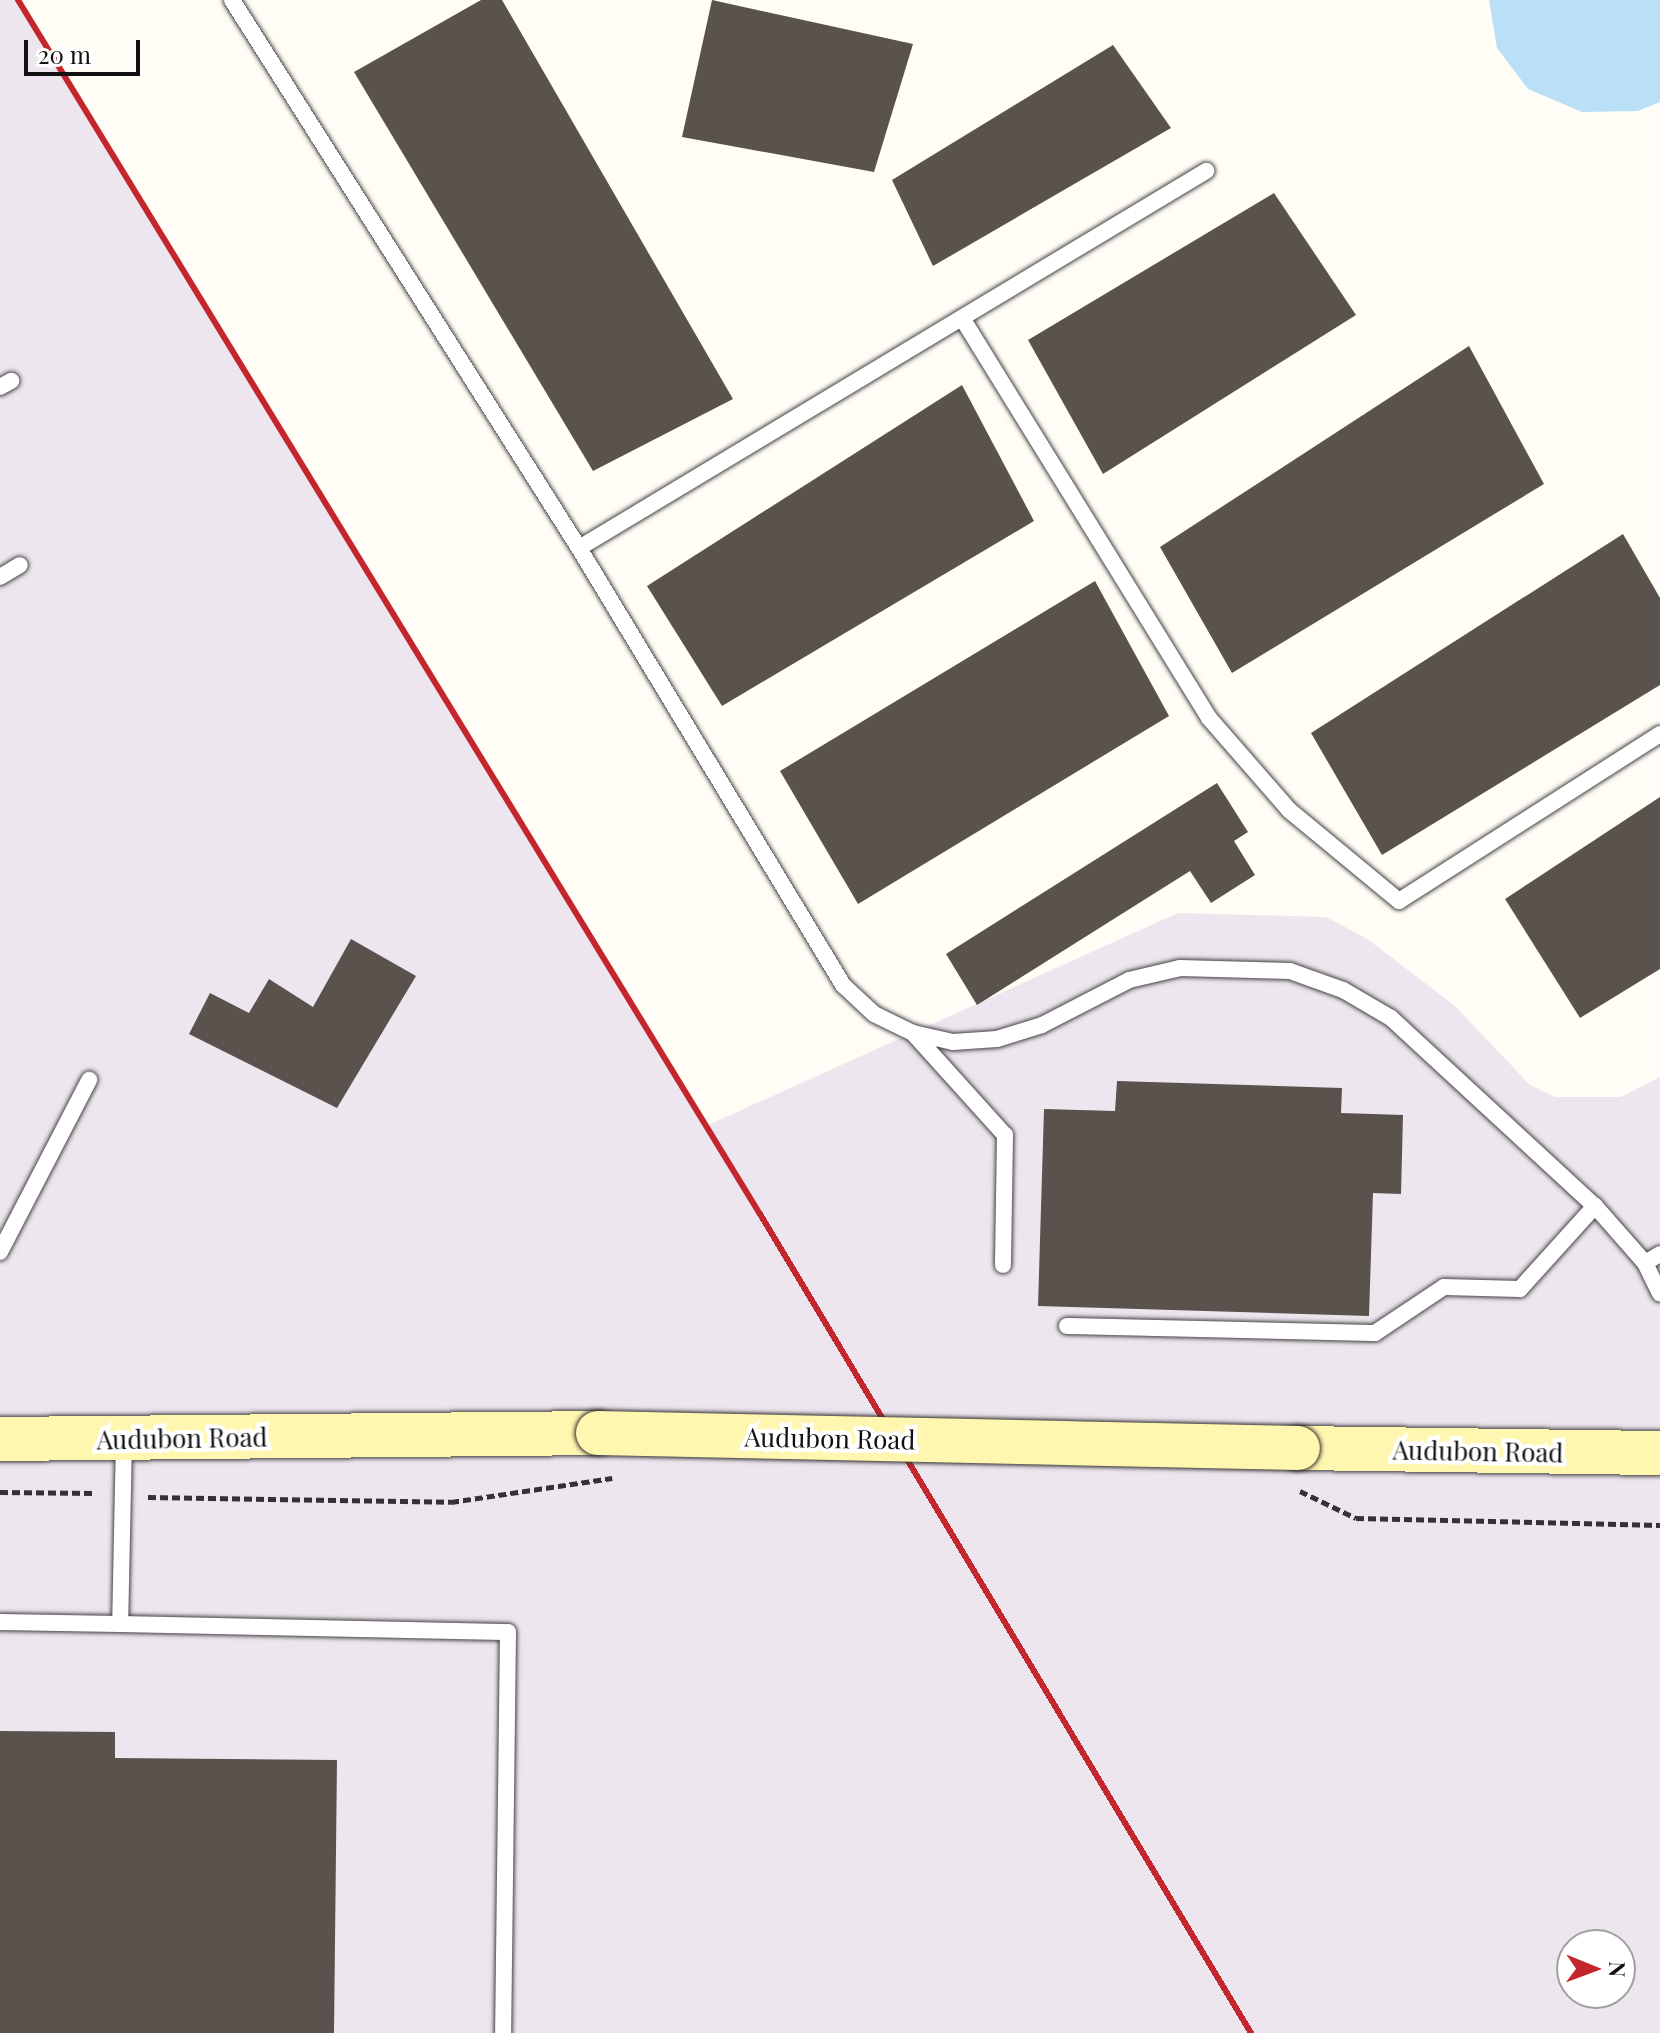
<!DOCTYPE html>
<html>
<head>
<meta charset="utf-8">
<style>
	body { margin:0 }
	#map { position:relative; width:1660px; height:2033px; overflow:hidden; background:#fffdf5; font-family:"Playfair Display",serif }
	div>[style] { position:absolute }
	.industrial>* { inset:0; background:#eee6ef }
	.water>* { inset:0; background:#b9e0f7 }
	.building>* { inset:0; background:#5a524d }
	.path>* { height:5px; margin-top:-2.5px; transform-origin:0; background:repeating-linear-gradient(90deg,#333 0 8px,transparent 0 12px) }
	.roads { filter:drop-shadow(0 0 2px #444) drop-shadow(0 0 2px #444) }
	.lane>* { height:16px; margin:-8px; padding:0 8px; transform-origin:8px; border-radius:8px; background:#fff }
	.secondary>* { height:44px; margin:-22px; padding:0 22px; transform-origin:22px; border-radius:22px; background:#fff6b0 }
	.rail>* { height:6px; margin:-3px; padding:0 3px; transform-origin:3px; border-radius:3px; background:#c4262e }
	.bridges { filter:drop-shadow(0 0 2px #333) drop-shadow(0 0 2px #333) }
	.secondary-bridge>* { height:44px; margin:-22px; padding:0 22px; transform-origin:22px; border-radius:22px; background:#fff6b0 }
	span { translate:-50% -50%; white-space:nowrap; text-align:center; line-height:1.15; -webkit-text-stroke:8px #fff; paint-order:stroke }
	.street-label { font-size:26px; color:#111 }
	.north { position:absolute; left:1556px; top:1929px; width:80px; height:80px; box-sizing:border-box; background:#fff; border:2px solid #a0a0a0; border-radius:50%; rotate:91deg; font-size:22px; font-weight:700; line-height:32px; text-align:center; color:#111 }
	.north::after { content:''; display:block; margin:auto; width:28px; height:36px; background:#c4262e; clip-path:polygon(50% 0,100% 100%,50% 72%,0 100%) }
	.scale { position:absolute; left:24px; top:40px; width:116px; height:36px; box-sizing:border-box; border:4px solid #111; border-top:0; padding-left:10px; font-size:24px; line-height:28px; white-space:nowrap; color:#111; -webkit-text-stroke:6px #fff; paint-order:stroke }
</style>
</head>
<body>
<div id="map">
	<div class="industrial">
		<div style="clip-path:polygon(evenodd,0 0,18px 0,706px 1126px,1178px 913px,1326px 917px,1366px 938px,1454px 1005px,1530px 1085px,1555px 1097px,1621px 1097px,1660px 1077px,1660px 2033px,0 2033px,0 0,1572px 1945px,1620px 1945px,1620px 1993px,1572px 1993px,1572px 1945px)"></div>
	</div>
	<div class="water">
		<div style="clip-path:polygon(1489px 0,1660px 0,1660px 102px,1638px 111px,1582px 112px,1528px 89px,1497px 48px)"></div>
	</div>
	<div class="building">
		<div style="clip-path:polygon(481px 0,502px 0,733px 399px,593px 471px,354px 72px)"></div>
		<div style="clip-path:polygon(712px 0,913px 44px,874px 172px,682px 137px)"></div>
		<div style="clip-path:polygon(1113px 45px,1171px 128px,933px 266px,892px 180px)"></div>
		<div style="clip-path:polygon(1274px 193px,1356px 315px,1103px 474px,1028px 340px)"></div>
		<div style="clip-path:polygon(1469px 346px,1544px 484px,1232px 673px,1160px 547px)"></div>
		<div style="clip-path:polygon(962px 385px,1034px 521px,722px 706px,647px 586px)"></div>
		<div style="clip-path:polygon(1623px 534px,1660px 598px,1660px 685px,1382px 855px,1311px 733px)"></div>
		<div style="clip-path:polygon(1095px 581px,1169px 716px,858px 904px,780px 771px)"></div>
		<div style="clip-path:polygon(1217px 783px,1248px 832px,1234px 841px,1255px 875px,1211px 903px,1190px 871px,977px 1005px,946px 954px)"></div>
		<div style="clip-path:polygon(1660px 797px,1660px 969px,1580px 1018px,1505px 899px)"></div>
		<div style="clip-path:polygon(351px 939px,416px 976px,337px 1108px,189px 1034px,210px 993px,249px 1013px,269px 979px,313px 1007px)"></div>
		<div style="clip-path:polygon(1117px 1081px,1342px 1088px,1341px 1113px,1403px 1115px,1401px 1194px,1373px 1193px,1369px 1316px,1038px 1306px,1044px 1109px,1115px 1111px)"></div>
		<div style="clip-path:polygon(0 1731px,115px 1732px,115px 1758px,337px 1760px,334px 2033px,0 2033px)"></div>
	</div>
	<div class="path">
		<div style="left:1300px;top:1491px;width:62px;rotate:25.7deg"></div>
		<div style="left:1356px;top:1518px;width:304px;rotate:1.3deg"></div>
		<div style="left:0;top:1492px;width:95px;rotate:0.6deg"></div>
		<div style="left:148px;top:1497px;width:303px;rotate:0.9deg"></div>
		<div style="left:451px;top:1502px;width:163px;rotate:-8.5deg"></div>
	</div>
	<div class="roads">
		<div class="lane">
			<div style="left:232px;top:0;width:649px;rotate:57.66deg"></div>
			<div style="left:579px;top:548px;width:511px;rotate:58.86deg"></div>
			<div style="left:843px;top:985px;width:42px;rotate:43.1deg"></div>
			<div style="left:874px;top:1014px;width:43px;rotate:26deg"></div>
			<div style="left:913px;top:1033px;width:41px;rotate:12.7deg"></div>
			<div style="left:953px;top:1042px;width:44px;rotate:-3.9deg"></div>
			<div style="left:997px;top:1039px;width:47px;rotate:-17.3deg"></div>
			<div style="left:1042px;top:1025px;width:98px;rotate:-27.3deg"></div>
			<div style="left:1129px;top:980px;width:52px;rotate:-13.2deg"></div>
			<div style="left:1180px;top:968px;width:110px;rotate:1.6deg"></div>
			<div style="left:1290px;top:971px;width:56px;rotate:19.7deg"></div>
			<div style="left:1343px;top:990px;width:56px;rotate:30.3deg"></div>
			<div style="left:1391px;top:1018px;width:277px;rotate:42.7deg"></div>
			<div style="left:1595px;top:1206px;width:76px;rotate:48.7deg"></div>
			<div style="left:1645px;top:1263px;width:34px;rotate:64deg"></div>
			<div style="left:962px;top:318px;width:470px;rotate:58.3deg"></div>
			<div style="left:1209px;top:718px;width:122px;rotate:49deg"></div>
			<div style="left:1289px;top:810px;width:143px;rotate:39.6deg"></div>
			<div style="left:1399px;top:901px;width:310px;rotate:-32.6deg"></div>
			<div style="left:0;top:387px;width:13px;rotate:-29deg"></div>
			<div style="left:579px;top:548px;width:732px;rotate:-31.02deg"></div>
			<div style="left:0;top:577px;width:23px;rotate:-31deg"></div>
			<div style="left:913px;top:1033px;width:137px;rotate:48deg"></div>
			<div style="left:1005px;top:1135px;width:130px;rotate:90.9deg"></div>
			<div style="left:0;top:1252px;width:194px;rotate:-62.6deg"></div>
			<div style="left:1645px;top:1263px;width:17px;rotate:-31deg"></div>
			<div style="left:1067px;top:1326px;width:308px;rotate:1.3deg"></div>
			<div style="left:1375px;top:1333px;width:83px;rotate:-33.7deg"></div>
			<div style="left:1444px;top:1287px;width:76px;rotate:1.5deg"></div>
			<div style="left:1520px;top:1289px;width:112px;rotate:-47.9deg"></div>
			<div style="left:124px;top:1439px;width:185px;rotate:91.2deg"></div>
			<div style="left:120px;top:1624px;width:388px;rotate:1.2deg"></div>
			<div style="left:508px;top:1632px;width:401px;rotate:90.7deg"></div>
			<div style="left:0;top:1622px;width:120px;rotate:1deg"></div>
		</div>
		<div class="secondary">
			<div style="left:0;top:1439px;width:598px;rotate:-0.57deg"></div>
			<div style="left:1298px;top:1448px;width:362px;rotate:0.8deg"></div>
		</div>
	</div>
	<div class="rail">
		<div style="left:18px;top:0;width:1423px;rotate:58.57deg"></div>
		<div style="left:760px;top:1214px;width:955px;rotate:59.06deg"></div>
	</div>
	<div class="bridges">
		<div class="secondary-bridge">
			<div style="left:598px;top:1433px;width:700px;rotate:1.23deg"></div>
		</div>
	</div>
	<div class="street-label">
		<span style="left:182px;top:1438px;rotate:-1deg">Audubon Road</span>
		<span style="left:830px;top:1438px;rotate:1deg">Audubon Road</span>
		<span style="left:1478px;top:1451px;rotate:1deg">Audubon Road</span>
	</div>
	<div class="north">N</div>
	<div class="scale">20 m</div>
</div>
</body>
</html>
